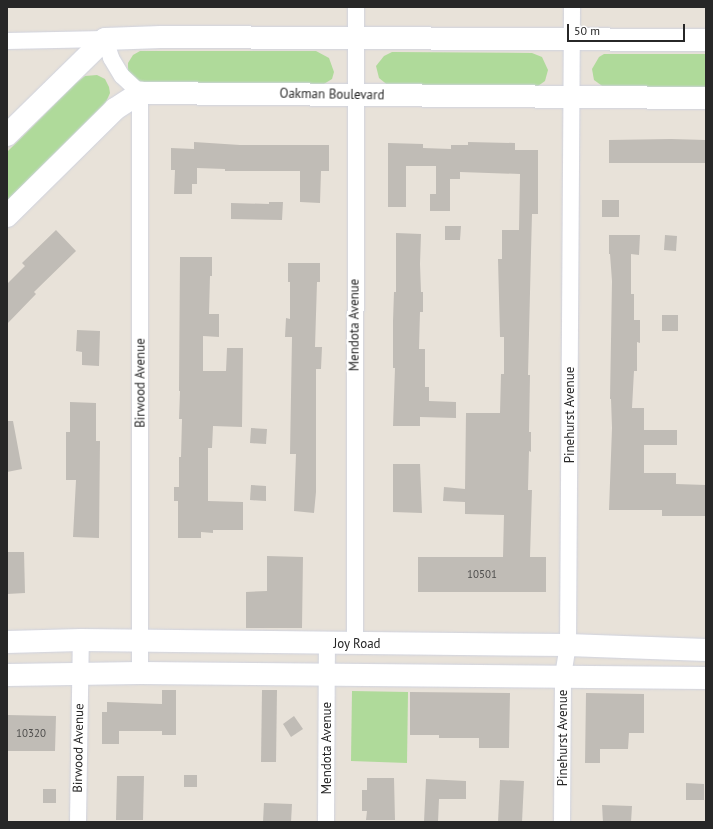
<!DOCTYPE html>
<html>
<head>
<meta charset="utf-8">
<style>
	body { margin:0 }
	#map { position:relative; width:713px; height:829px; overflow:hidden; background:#e8e2d9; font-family:"PT Sans",sans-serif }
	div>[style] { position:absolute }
	.green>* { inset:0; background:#afda9a }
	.building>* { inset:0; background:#c0bcb6 }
	.roads { filter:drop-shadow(0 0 1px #cfd2de) drop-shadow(0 0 1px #cfd2de) }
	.street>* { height:16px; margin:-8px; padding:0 8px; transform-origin:8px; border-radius:8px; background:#fff }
	.secondary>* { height:22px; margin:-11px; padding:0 11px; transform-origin:11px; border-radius:11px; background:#fff }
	span { translate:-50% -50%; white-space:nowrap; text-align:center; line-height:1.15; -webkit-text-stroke:4px #fff; paint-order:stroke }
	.number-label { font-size:11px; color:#4d4c4b }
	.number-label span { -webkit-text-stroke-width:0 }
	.street-label { font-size:13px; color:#272727 }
	.frame { position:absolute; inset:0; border:8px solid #272727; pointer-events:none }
	.scale { position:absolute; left:567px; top:24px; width:118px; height:18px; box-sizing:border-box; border:2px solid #272727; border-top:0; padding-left:5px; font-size:12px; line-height:14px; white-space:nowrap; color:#272727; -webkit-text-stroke:3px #fff; paint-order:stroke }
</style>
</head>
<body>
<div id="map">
	<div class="green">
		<div style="clip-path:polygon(140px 51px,316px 51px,329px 58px,334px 72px,332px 79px,319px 87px,138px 83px,128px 71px,128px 63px,133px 55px)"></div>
		<div style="clip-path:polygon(392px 52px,532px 53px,542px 57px,548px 70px,545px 81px,538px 86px,390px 87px,379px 78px,376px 66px,384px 56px)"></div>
		<div style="clip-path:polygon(604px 54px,706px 54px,706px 89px,605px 88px,594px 80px,592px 69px,599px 57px)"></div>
		<div style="clip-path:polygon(97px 75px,105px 79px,109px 87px,110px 93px,106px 102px,7px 201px,7px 152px,76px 83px,85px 76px)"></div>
		<div style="clip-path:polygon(352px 691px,408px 692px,407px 763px,351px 761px)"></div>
	</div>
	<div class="building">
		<div style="clip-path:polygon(671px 139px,706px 140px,706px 163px,609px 163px,609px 140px)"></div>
		<div style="clip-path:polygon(194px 142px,240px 145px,329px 145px,329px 171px,321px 171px,320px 203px,300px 202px,300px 171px,225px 171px,225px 169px,197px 168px,197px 184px,192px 184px,192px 194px,174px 194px,175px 170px,171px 170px,171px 148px,194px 149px)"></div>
		<div style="clip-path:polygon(468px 142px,515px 143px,515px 150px,538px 150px,538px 214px,532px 214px,531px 252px,528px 375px,530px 375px,529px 432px,531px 432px,531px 452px,529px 451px,528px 490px,532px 490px,530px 557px,546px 557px,546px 592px,418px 592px,418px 557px,503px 557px,504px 515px,465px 514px,465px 502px,443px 501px,444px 487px,465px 489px,466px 413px,500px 413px,501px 374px,504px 374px,504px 337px,500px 337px,498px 259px,502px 259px,502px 230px,519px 230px,520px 174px,460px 172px,460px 179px,450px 179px,450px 211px,430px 211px,430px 194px,436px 194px,436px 166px,406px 166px,406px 207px,388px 207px,388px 143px,423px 144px,423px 148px,451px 149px,451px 145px,468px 145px)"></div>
		<div style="clip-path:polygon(602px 200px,619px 200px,619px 217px,602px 217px)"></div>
		<div style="clip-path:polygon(269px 202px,283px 202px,282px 220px,231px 219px,231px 203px,269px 204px)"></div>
		<div style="clip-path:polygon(445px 226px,461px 226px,460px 240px,445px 240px)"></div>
		<div style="clip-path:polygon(56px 230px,76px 251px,34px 292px,36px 294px,7px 324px,7px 284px,25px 266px,22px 263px)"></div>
		<div style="clip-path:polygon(396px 233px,421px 234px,420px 264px,421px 292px,423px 292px,423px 312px,420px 312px,419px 349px,425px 349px,425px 387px,429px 387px,429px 401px,456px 402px,456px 418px,420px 417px,420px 426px,393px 426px,395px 368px,393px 368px,393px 321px,394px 292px,396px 292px)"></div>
		<div style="clip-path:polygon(609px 235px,640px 235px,639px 255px,631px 254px,631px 294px,634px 294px,634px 320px,640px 320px,640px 343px,637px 342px,637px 371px,634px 371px,632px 408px,644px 408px,644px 430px,677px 430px,677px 445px,644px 445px,644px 473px,676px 473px,676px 484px,706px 485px,706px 516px,662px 516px,662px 510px,609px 510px,612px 428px,611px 399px,610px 399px,612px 281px,610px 254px,609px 254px)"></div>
		<div style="clip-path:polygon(665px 235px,677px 236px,676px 251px,664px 250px)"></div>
		<div style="clip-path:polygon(180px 257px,212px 257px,212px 276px,210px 276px,209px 314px,219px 314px,219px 337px,203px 336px,203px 371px,226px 371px,227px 348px,243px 348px,242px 427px,213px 426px,212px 448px,208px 448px,208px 501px,243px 502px,243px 530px,213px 530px,213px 533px,201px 532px,201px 538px,178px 538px,178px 501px,174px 501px,174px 487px,179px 487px,179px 457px,181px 457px,182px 419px,179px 419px,180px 391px,179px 391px)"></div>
		<div style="clip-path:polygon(288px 263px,320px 263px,320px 282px,317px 282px,315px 347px,322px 347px,321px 369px,316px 369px,316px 492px,314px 513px,294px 511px,296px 454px,290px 454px,292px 337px,285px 337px,286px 318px,290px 319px,290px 282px,288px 282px)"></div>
		<div style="clip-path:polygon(662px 315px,678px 315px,678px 331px,662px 331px)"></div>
		<div style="clip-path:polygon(77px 330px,100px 331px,99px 366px,82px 365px,82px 352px,76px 351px)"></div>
		<div style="clip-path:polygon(70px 402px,96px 403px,96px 441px,100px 441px,99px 538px,73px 537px,76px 480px,66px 480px,66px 432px,70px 432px)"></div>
		<div style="clip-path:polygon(7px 421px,13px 421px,22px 469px,7px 472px)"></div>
		<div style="clip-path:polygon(251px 428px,267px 429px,266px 444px,250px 443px)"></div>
		<div style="clip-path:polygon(393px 464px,420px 464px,422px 513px,393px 512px)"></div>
		<div style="clip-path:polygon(251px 485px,266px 486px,266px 501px,250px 500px)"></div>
		<div style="clip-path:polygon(7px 552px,24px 552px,25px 593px,7px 594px)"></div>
		<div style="clip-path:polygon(267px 556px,303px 557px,302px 628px,246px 628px,246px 592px,267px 591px)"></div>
		<div style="clip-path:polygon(162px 690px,176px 690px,176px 735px,162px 735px,162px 731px,119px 731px,119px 744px,102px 744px,102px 712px,107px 712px,107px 702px,162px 704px)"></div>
		<div style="clip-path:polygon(262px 690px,277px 690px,276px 762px,261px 762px)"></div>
		<div style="clip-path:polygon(410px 692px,510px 693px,509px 748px,479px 748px,479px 738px,439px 738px,439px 735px,410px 735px)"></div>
		<div style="clip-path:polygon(586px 693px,644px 694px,644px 733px,629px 733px,628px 749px,600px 749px,600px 763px,585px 763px)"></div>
		<div style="clip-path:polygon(7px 715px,56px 716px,55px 751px,7px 751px)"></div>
		<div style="clip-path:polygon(294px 716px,303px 729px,291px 737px,283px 724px)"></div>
		<div style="clip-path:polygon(184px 775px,197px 775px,197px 787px,184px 787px)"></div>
		<div style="clip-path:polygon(117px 776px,144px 776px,143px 820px,116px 820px)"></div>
		<div style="clip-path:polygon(367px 778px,394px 778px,395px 820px,366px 820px,367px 811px,362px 811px,362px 790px,367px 790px)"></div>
		<div style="clip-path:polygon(426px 779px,466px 781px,466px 799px,439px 799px,438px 822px,424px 822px)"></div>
		<div style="clip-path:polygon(500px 780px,524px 781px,522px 822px,498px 822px)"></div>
		<div style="clip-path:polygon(686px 783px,704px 784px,704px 800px,686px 800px)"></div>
		<div style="clip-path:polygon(43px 789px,56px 789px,56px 803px,43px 803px)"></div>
		<div style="clip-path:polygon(264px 803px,292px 804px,291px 822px,263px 822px)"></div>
		<div style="clip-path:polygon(602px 805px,632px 806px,631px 822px,603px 822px)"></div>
	</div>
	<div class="roads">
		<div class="street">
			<div style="left:7px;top:41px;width:98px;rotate:-1.2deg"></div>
			<div style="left:105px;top:39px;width:20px;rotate:72deg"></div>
			<div style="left:111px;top:58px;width:21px;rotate:59deg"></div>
			<div style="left:122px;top:76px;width:25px;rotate:43deg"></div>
			<div style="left:140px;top:93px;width:580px;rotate:90deg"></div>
			<div style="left:355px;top:643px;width:636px;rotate:-89.91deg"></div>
			<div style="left:78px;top:822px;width:182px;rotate:-89.1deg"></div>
			<div style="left:326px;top:822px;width:178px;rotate:-89.7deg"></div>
			<div style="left:562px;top:822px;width:146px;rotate:-89.6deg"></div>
			<div style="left:563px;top:676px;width:31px;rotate:-81deg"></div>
			<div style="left:568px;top:645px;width:638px;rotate:-89.64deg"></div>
		</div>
		<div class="secondary">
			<div style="left:7px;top:135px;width:137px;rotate:-44.4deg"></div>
			<div style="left:105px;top:39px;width:56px;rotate:-2deg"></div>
			<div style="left:161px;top:37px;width:545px;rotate:0.32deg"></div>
			<div style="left:7px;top:216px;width:152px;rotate:-44.7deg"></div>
			<div style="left:115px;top:109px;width:30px;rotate:-33deg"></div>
			<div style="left:140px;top:93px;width:566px;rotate:0.51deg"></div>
			<div style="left:7px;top:642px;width:74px;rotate:-1.5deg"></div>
			<div style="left:81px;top:640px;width:487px;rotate:0.6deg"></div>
			<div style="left:568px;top:645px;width:138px;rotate:2.1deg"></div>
			<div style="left:7px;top:675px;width:133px;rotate:-0.9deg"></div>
			<div style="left:140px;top:673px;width:566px;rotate:0.51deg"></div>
		</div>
	</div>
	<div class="number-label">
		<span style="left:482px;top:574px">10501</span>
		<span style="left:31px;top:733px">10320</span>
	</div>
	<div class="street-label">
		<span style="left:332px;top:95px;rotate:1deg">Oakman Boulevard</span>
		<span style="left:355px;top:325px;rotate:-90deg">Mendota Avenue</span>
		<span style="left:141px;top:383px;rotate:-90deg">Birwood Avenue</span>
		<span style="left:570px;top:415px;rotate:-90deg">Pinehurst Avenue</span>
		<span style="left:357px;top:644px">Joy Road</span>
		<span style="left:563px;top:738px;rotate:-90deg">Pinehurst Avenue</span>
		<span style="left:79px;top:748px;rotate:-89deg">Birwood Avenue</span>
		<span style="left:327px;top:748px;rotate:-90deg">Mendota Avenue</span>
	</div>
	<div class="frame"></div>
	<div class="scale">50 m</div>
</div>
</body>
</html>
